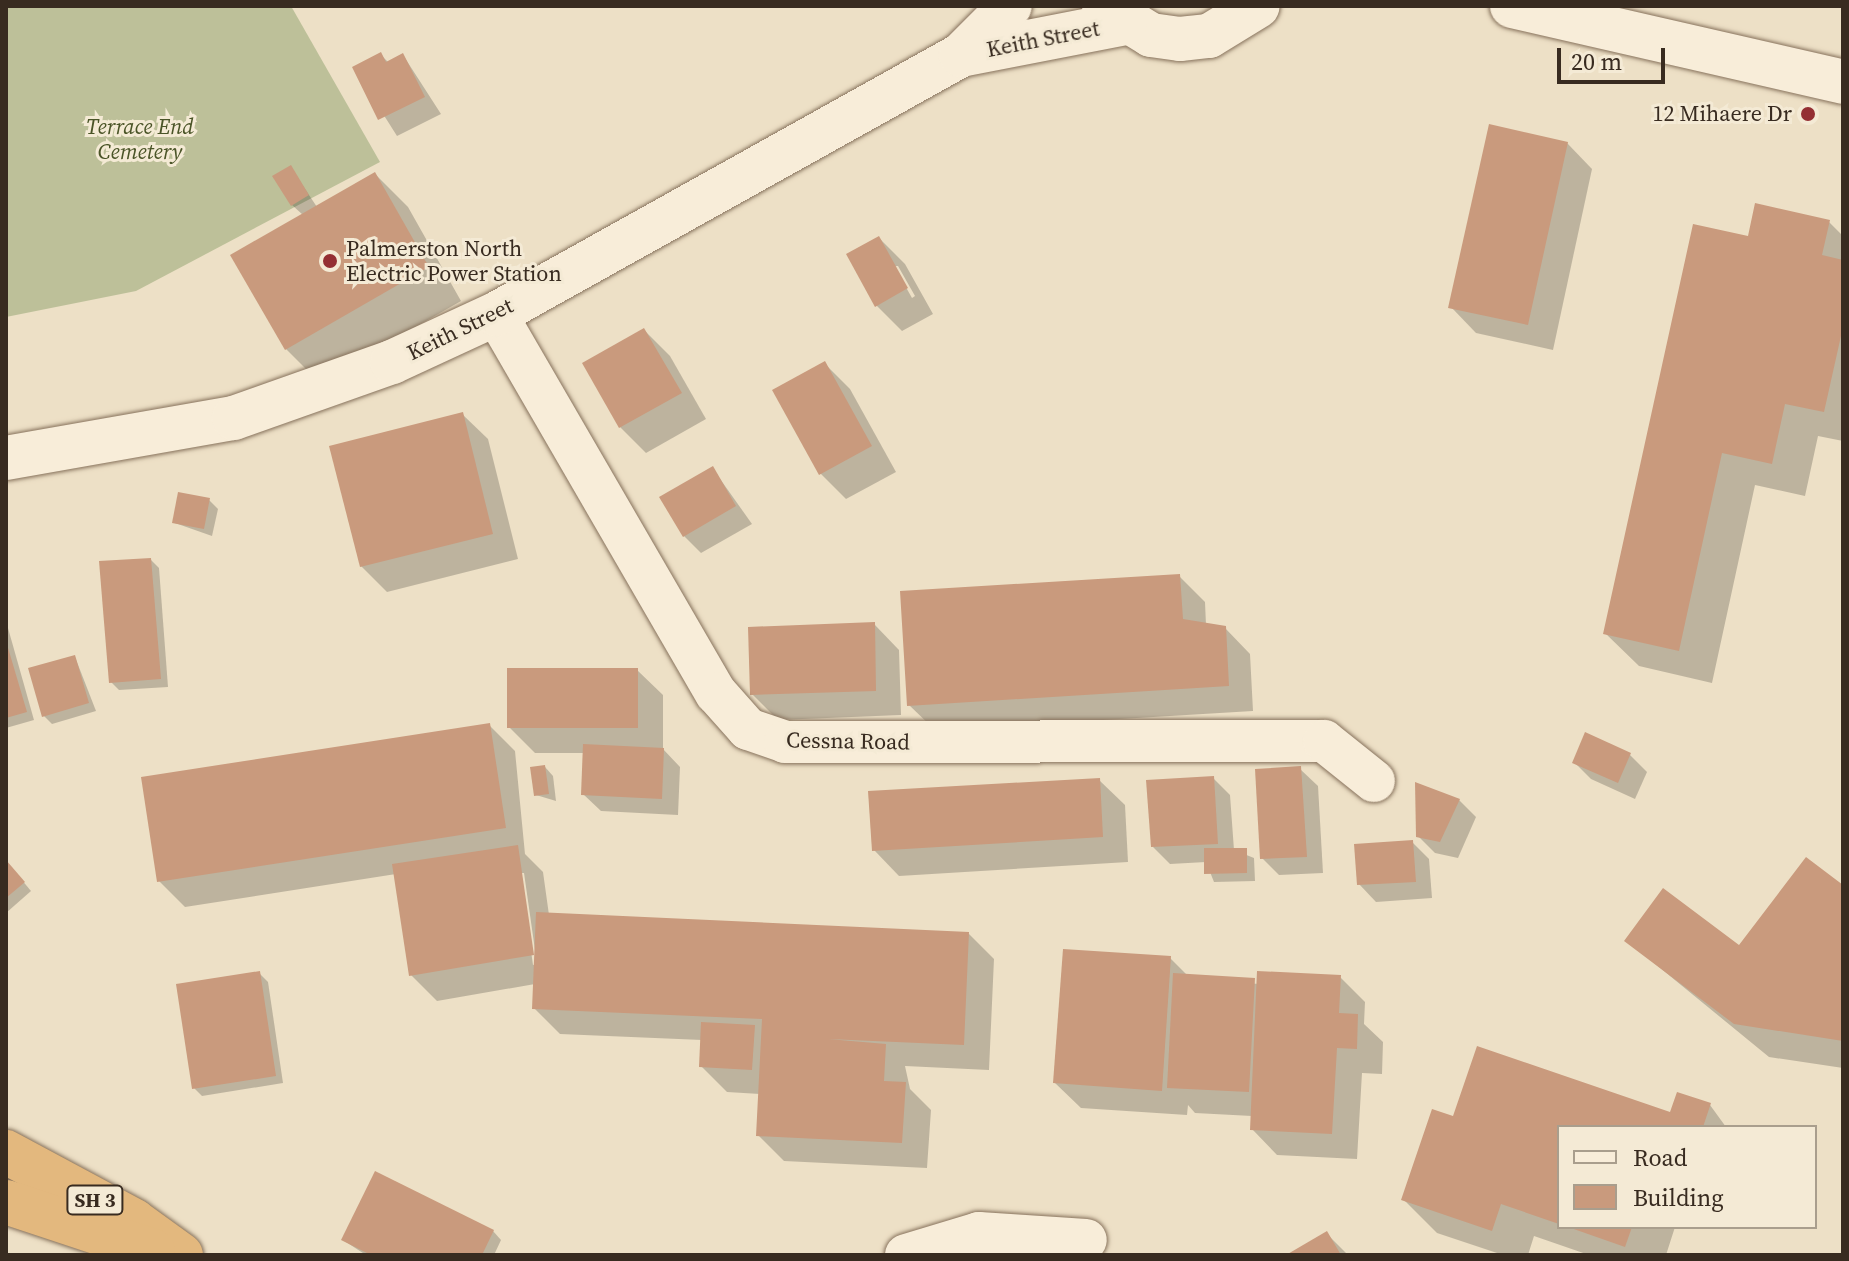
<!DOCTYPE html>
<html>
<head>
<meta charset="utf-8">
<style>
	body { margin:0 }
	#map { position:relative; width:1849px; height:1261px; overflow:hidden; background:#ede0c6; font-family:"Source Serif 4",serif }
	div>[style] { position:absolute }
	.cemetery>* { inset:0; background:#bdc099 }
	.shadow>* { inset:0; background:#0003 }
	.building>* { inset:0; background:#c99a7d }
	.roads { filter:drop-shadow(0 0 2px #87725c) drop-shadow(0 0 2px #87725c) }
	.minor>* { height:42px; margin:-21px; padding:0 21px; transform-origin:21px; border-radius:21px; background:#f8edd9 }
	.secondary>* { height:44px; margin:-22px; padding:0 22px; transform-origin:22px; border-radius:22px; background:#f8edd9 }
	.trunk>* { height:44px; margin:-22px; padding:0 22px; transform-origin:22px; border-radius:22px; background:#e3b87e }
	.dots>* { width:22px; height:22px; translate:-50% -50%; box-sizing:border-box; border:4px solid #f4ead5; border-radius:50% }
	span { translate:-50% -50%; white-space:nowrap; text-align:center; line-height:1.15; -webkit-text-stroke:6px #f4ead5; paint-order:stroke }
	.shield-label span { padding:2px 6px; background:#f4ead5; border:2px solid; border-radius:6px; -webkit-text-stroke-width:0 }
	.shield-label { font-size:20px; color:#382b20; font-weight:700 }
	.street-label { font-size:22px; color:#382b20 }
	.poi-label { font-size:22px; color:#382b20 }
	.right { translate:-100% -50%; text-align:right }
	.left { translate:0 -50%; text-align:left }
	.park-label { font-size:22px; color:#4a5427; font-style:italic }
	.frame { position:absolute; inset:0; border:8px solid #382b20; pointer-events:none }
	.legend { position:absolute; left:1557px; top:1125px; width:260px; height:104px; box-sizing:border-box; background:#f4ead5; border:2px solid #a99e8d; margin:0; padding:10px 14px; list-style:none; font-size:24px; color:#382b20 }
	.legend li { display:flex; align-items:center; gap:16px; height:40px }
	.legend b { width:40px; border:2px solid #a99e8d }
	.scale { position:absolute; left:1557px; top:48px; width:108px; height:36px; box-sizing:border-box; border:4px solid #382b20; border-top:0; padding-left:10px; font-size:24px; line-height:28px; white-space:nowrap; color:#382b20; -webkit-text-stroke:6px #f4ead5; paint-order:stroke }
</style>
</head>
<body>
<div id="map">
	<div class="cemetery">
		<div style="clip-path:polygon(6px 6px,291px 6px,380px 162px,136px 291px,6px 317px)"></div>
	</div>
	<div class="shadow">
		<div style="clip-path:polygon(381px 55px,388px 62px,403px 55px,441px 114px,397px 136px,354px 68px)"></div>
		<div style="clip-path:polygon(1567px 143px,1592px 169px,1553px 350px,1476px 333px,1451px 307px)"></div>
		<div style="clip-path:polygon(291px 168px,317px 207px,375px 174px,408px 207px,461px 301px,319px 382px,286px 349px,303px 215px,292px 205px)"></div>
		<div style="clip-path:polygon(1829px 222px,1843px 236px,1843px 441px,1818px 436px,1805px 496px,1755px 485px,1712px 683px,1639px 666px,1605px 633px,1749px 238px)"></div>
		<div style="clip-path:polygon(evenodd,879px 238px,905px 264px,933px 314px,902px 331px,877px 306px,879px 238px,894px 266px,898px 266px,915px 296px,912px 298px,894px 266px)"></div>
		<div style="clip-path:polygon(644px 330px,670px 356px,706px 419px,646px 453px,620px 427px)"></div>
		<div style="clip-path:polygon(824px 363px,850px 389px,896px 472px,846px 499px,821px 474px)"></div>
		<div style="clip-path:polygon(462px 414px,488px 439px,518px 559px,387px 592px,361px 566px)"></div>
		<div style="clip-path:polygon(713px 469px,752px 524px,701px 553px,684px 536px)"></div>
		<div style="clip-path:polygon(209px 500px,218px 509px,212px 536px,175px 523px)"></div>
		<div style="clip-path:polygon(151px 560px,159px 568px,168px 687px,119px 690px,111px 682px)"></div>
		<div style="clip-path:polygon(1179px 576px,1205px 602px,1206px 625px,1225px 628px,1250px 654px,1253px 711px,935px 730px,909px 705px)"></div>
		<div style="clip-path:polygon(6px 621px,34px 720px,6px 728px)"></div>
		<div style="clip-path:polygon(874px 624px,899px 650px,901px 715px,778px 720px,752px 694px)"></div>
		<div style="clip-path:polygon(75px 657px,96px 711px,52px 724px,44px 716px)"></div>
		<div style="clip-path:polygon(637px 670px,663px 695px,663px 749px,680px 767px,678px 815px,601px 811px,583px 794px,585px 753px,535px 753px,509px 727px)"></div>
		<div style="clip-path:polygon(evenodd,489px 725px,515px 751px,525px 854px,543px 872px,549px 915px,969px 934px,994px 959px,989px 1070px,905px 1066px,910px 1089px,931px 1110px,927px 1168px,784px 1161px,758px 1135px,760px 1094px,727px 1092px,701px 1066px,702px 1040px,560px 1034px,534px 1008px,535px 984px,437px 1001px,411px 975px,396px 874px,185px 907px,159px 881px,489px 725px,520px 873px,524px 873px,537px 964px,533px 965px,520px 873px)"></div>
		<div style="clip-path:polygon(1630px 755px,1647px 772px,1635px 799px,1591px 779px,1574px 762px)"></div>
		<div style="clip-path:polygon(545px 767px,553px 776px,556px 801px,536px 795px)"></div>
		<div style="clip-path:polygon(1300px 769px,1318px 786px,1323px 873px,1279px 875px,1262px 858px)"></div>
		<div style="clip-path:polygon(1213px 778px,1230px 795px,1234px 850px,1254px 858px,1255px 881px,1214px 882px,1206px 862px,1170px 864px,1153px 847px)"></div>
		<div style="clip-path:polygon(1099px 780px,1125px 805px,1128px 862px,899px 876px,874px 850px)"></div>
		<div style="clip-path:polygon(1459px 800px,1476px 817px,1458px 858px,1435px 853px,1418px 836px)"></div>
		<div style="clip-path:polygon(1412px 842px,1429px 859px,1432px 898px,1376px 902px,1359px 884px)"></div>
		<div style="clip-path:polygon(6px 861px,31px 891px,6px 913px)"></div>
		<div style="clip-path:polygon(1843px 888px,1843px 1068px,1769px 1057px,1626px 940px,1739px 948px)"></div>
		<div style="clip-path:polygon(1170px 958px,1188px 976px,1258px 984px,1340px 977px,1365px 1002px,1364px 1024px,1383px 1042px,1382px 1074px,1362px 1073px,1357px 1159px,1277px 1155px,1252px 1129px,1252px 1116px,1195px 1113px,1188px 1105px,1187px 1115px,1081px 1108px,1055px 1083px)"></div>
		<div style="clip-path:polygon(259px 973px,268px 982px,283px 1083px,202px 1096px,194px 1088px)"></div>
		<div style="clip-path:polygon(1710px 1105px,1726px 1127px,1559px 1127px,1559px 1227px,1675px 1227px,1666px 1255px,1589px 1255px,1534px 1236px,1528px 1255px,1503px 1255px,1437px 1233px,1403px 1199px,1455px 1119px,1669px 1114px)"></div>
		<div style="clip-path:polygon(493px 1231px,501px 1240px,494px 1255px,366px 1255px,343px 1240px)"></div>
		<div style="clip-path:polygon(1327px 1234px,1348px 1255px,1290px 1255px)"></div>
	</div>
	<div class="building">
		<div style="clip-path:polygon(381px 52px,386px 62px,403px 53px,425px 97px,378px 120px,352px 67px)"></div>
		<div style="clip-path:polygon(1489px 124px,1568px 142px,1528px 325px,1448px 308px)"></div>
		<div style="clip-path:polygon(291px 165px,309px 195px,291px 206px,272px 176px)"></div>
		<div style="clip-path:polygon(375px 172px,429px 267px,285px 350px,230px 255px)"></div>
		<div style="clip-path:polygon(1755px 203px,1830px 220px,1822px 255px,1843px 260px,1843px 327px,1824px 412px,1785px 404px,1772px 464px,1722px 453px,1679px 651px,1603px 634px,1693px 224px,1748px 236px)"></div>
		<div style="clip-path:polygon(879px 236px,908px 288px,875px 307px,846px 254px)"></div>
		<div style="clip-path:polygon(644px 328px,682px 393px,619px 428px,582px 363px)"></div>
		<div style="clip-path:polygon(825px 361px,872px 446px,819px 475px,772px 390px)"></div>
		<div style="clip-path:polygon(463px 412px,493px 534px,360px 567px,329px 446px)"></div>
		<div style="clip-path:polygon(713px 466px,736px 506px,683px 537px,659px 497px)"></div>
		<div style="clip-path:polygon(178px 492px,210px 498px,204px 529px,172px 523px)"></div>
		<div style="clip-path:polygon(151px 558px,161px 679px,109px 683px,99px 561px)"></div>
		<div style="clip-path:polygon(1180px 574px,1183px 619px,1226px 626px,1229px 686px,907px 706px,900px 591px)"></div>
		<div style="clip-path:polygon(875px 622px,876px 691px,750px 695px,748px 627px)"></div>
		<div style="clip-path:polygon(6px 641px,27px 712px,6px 718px)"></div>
		<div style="clip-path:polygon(75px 655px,89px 703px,42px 717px,28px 668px)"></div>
		<div style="clip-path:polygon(507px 668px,638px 668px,638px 728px,507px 728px)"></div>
		<div style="clip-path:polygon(490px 723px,506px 828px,157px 882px,141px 777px)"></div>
		<div style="clip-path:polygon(1585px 732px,1631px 753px,1618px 783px,1572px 763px)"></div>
		<div style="clip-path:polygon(583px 744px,664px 748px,662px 799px,581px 795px)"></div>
		<div style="clip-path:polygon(545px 765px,549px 794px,534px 796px,530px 767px)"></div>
		<div style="clip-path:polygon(1301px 766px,1307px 857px,1260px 859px,1255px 769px)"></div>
		<div style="clip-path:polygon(1214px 776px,1218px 844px,1151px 847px,1146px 780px)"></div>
		<div style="clip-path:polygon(1100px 778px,1103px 837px,872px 851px,868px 791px)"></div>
		<div style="clip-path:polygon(1415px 782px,1460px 799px,1440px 842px,1416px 837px)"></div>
		<div style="clip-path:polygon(1413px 840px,1416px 882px,1357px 885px,1354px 844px)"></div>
		<div style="clip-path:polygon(518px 845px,534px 955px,409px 976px,392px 864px)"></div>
		<div style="clip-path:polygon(1204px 848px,1247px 848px,1247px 873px,1204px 874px)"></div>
		<div style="clip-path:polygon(1806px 857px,1843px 885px,1843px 1041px,1734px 1024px,1624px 941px,1663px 888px,1739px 945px)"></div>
		<div style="clip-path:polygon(6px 860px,25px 882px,6px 898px)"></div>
		<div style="clip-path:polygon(536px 912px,969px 932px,964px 1045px,828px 1039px,886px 1044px,884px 1081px,906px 1082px,902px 1143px,756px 1136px,762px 1019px,532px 1009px)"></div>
		<div style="clip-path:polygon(1063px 949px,1171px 956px,1162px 1091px,1053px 1083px)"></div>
		<div style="clip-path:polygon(260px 971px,276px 1076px,192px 1089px,176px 984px)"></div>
		<div style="clip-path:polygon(1257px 971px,1341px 975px,1339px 1013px,1358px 1014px,1357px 1049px,1337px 1048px,1332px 1134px,1250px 1130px)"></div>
		<div style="clip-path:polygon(1173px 973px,1255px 978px,1249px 1092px,1167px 1088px)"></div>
		<div style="clip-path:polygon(701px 1022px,755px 1025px,752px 1070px,699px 1067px)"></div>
		<div style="clip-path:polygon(1477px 1046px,1670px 1112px,1677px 1092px,1711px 1103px,1703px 1127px,1559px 1127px,1559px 1224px,1501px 1204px,1492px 1231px,1401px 1200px,1432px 1109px,1453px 1116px)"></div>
		<div style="clip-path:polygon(375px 1171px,494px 1230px,482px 1255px,371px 1255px,341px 1240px)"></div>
		<div style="clip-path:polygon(1568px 1227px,1632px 1227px,1625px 1247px)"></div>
		<div style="clip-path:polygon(1327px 1231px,1341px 1255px,1286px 1255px)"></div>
	</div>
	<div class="roads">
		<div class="minor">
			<div style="left:496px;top:314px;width:438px;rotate:59.9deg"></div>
			<div style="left:716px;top:693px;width:48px;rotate:48.4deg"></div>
			<div style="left:748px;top:729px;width:39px;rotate:19deg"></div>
			<div style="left:785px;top:742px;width:539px;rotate:-0.11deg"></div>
			<div style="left:1324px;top:741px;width:64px;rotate:38.7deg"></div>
			<div style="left:906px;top:1255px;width:76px;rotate:-16.8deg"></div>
			<div style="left:979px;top:1233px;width:107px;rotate:3.7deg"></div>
		</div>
		<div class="secondary">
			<div style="left:1104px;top:6px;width:55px;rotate:31.7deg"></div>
			<div style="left:1151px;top:35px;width:29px;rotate:8deg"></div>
			<div style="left:1180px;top:39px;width:29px;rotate:-6deg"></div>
			<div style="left:1209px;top:36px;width:57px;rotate:-31.5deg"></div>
			<div style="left:1512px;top:6px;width:340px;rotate:12.9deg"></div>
			<div style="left:961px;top:55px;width:167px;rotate:-11deg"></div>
			<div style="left:6px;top:458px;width:231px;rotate:-10deg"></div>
			<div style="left:234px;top:418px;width:168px;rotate:-19.5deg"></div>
			<div style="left:392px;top:362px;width:115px;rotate:-24.8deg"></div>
			<div style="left:496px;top:314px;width:532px;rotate:-29.12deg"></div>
			<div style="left:961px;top:55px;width:69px;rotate:-45deg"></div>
		</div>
		<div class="trunk">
			<div style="left:6px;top:1152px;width:145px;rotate:28.3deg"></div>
			<div style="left:134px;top:1221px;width:58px;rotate:35.9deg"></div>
			<div style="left:6px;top:1202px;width:155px;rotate:18.4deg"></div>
		</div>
	</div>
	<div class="dots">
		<div style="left:1808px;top:114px;background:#942f33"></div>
		<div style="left:330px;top:261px;background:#942f33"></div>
	</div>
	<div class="shield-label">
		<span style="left:95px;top:1200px">SH 3</span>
	</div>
	<div class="street-label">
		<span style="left:1043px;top:39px;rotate:-11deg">Keith Street</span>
		<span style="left:460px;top:329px;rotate:-26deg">Keith Street</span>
		<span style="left:848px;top:741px;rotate:1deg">Cessna Road</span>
	</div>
	<div class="poi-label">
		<span class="right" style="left:1792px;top:114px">12 Mihaere Dr</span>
		<span class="left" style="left:346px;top:261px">Palmerston North<br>Electric Power Station</span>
	</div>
	<div class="park-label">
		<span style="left:140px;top:139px">Terrace End<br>Cemetery</span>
	</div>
	<div class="frame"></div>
	<ul class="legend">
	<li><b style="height:10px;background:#f8edd9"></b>Road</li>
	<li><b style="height:22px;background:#c99a7d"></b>Building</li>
	</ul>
	<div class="scale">20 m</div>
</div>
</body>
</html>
